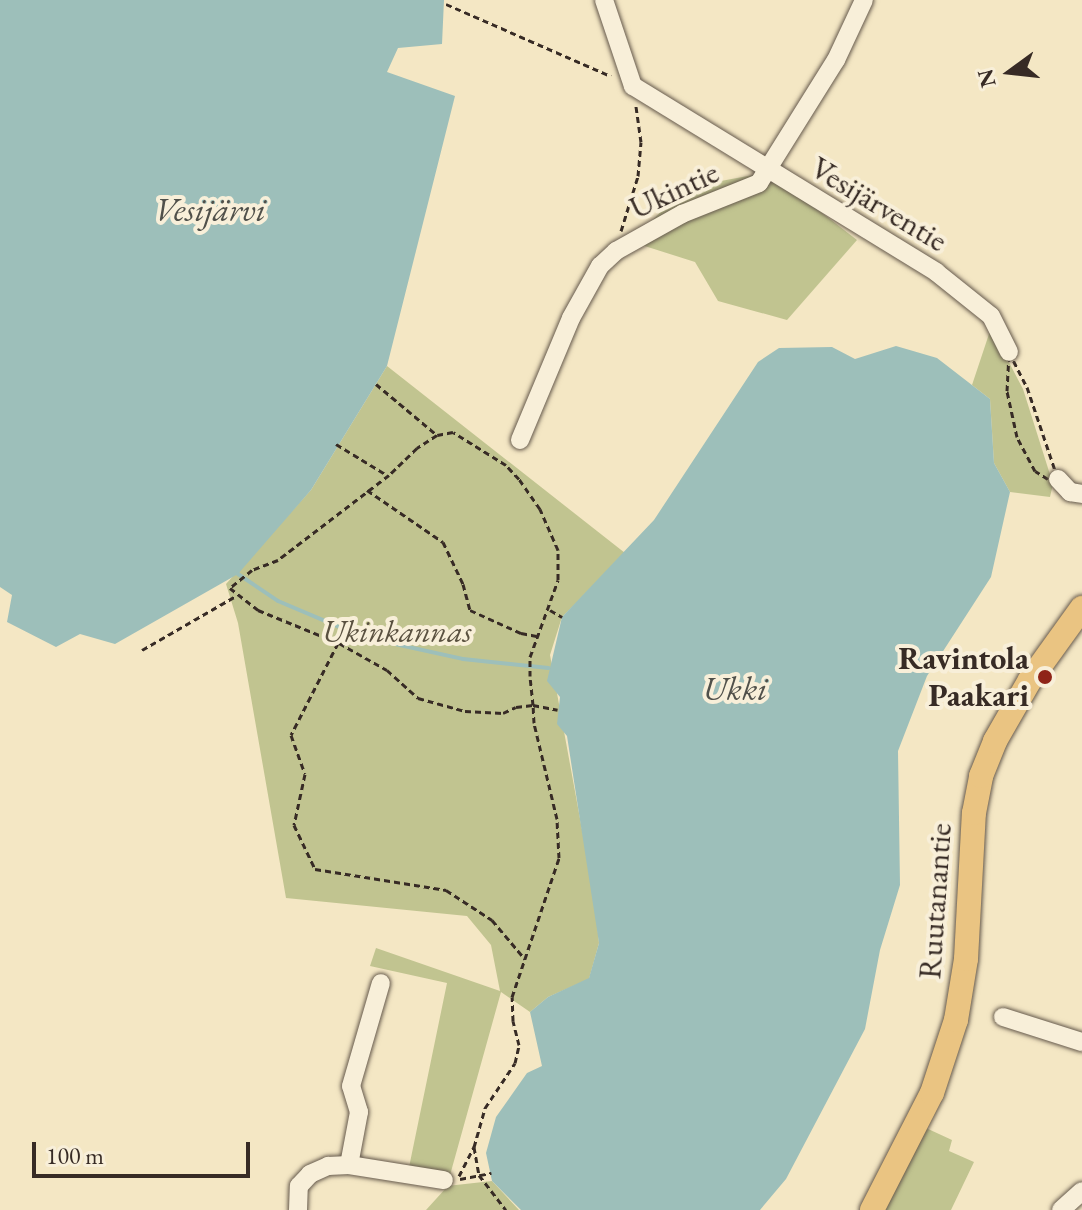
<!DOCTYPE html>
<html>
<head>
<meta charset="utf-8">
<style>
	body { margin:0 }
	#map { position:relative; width:1082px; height:1210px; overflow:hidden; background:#f4e7c4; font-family:"EB Garamond",serif }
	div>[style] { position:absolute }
	.green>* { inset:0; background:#c1c490 }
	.water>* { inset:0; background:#9dbfba }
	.stream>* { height:4px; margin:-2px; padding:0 2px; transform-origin:2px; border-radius:2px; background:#9dbfba }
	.path>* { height:3px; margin-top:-1.5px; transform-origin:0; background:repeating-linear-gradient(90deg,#372b25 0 6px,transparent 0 10px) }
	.roads { filter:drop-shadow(0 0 2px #665a4d) drop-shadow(0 0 2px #665a4d) }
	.minor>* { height:18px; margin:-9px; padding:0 9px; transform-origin:9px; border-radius:9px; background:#f8efd9 }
	.major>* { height:24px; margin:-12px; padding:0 12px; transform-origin:12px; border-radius:12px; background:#eac482 }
	.dots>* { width:22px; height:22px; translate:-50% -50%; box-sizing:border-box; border:4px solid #f8efd9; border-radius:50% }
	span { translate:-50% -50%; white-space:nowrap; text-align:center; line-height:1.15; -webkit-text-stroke:8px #f8efd9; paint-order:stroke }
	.street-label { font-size:32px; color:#372b25 }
	.park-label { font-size:32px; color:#5a5140; font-style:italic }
	.poi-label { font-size:32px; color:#372b25; font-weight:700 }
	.right { translate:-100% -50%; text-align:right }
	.water-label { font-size:34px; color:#50504a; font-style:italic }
	.north { position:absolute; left:970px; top:32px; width:80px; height:80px; -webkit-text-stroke:6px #f8efd9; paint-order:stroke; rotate:255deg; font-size:22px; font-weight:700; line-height:32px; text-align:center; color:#372b25 }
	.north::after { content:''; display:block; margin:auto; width:28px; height:36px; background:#372b25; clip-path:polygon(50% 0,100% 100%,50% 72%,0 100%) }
	.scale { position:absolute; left:32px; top:1142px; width:218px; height:36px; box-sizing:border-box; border:4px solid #372b25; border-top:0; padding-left:10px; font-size:24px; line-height:28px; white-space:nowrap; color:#372b25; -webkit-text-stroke:6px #f8efd9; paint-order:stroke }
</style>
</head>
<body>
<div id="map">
	<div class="green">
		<div style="clip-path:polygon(769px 172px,857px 240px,787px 320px,718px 301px,695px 262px,632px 242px,683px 188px)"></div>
		<div style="clip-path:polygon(991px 328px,1023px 389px,1053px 484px,1050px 497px,1010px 492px,994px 463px,990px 399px,972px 385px)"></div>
		<div style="clip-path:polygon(387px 366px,625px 553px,562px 617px,550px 655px,594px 895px,599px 943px,589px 979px,548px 997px,530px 1012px,501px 992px,447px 1186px,492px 1181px,519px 1210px,426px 1210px,446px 1188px,407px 1177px,447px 983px,370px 966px,376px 948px,500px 991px,491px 945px,467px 916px,286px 898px,238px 623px,226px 584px,311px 490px)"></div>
		<div style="clip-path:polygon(926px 1128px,952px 1140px,949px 1151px,974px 1162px,951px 1210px,882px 1210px)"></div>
	</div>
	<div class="water">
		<div style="clip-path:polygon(0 0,444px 0,442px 44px,398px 48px,387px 72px,455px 96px,387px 366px,311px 490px,238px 574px,115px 644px,80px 634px,56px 647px,7px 622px,12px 595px,0 587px)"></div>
		<div style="clip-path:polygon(896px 346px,937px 358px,990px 399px,994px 463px,1010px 492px,991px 577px,927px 676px,898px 751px,900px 885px,880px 950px,865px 1029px,786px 1179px,760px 1210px,521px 1210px,492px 1181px,486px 1153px,496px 1117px,527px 1073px,542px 1066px,530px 1012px,548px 997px,589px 978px,599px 943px,567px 736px,557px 724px,560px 697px,547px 681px,562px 617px,654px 520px,758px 362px,779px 348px,832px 347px,855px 359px)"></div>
	</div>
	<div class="stream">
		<div style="left:238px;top:574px;width:48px;rotate:34deg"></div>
		<div style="left:278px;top:601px;width:92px;rotate:23deg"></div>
		<div style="left:363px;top:637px;width:102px;rotate:12.4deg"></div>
		<div style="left:463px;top:659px;width:86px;rotate:6deg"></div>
	</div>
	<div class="path">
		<div style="left:446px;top:4px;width:180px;rotate:23.6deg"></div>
		<div style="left:621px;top:231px;width:58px;rotate:-72.8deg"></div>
		<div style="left:638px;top:176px;width:34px;rotate:-85deg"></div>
		<div style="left:641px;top:142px;width:37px;rotate:-98deg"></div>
		<div style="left:1009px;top:352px;width:39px;rotate:63deg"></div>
		<div style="left:1027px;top:387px;width:97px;rotate:71.4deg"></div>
		<div style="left:1058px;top:479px;width:10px;rotate:180deg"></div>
		<div style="left:1048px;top:479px;width:15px;rotate:-148deg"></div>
		<div style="left:1035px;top:471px;width:38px;rotate:-118deg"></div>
		<div style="left:1017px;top:437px;width:47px;rotate:-102.3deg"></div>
		<div style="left:1007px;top:391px;width:39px;rotate:-87deg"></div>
		<div style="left:376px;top:384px;width:80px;rotate:39.9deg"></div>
		<div style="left:336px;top:444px;width:60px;rotate:31.3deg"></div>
		<div style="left:367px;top:490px;width:92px;rotate:34.4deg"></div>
		<div style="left:443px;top:542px;width:47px;rotate:64.5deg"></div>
		<div style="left:463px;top:584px;width:27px;rotate:75deg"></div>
		<div style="left:470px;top:610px;width:56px;rotate:24.3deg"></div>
		<div style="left:521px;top:633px;width:16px;rotate:11deg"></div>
		<div style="left:550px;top:610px;width:14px;rotate:30deg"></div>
		<div style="left:338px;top:643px;width:103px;rotate:117.1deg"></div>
		<div style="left:291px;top:735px;width:41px;rotate:70.3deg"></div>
		<div style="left:305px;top:774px;width:52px;rotate:102.2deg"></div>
		<div style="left:294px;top:825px;width:49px;rotate:64.5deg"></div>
		<div style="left:315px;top:869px;width:133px;rotate:9.1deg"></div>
		<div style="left:446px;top:890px;width:55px;rotate:33.1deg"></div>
		<div style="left:492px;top:920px;width:51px;rotate:49.8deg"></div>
		<div style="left:142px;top:650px;width:108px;rotate:-29.9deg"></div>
		<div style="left:474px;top:1147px;width:28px;rotate:80deg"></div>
		<div style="left:479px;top:1175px;width:44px;rotate:52.4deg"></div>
		<div style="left:459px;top:1176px;width:33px;rotate:-63deg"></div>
		<div style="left:474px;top:1147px;width:41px;rotate:-74.2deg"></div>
		<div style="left:485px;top:1108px;width:54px;rotate:-56.3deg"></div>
		<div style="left:515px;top:1063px;width:18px;rotate:-77deg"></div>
		<div style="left:519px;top:1045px;width:25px;rotate:-104deg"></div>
		<div style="left:513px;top:1021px;width:24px;rotate:-92deg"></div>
		<div style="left:512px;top:997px;width:147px;rotate:-71.3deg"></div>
		<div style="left:559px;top:858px;width:39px;rotate:-93deg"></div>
		<div style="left:557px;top:819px;width:99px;rotate:-103.5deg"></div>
		<div style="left:534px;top:723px;width:18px;rotate:-93deg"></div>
		<div style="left:533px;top:705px;width:29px;rotate:-96deg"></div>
		<div style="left:530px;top:676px;width:19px;rotate:-90deg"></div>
		<div style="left:530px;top:657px;width:82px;rotate:-70deg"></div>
		<div style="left:558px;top:580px;width:30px;rotate:-90deg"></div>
		<div style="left:558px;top:550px;width:45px;rotate:-113.7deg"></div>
		<div style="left:540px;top:509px;width:37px;rotate:-125deg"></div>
		<div style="left:519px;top:479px;width:19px;rotate:-133deg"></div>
		<div style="left:506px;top:465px;width:62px;rotate:-148.1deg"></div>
		<div style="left:453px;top:432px;width:16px;rotate:169deg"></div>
		<div style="left:437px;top:435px;width:24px;rotate:147deg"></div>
		<div style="left:417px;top:448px;width:39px;rotate:136deg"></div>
		<div style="left:389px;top:475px;width:140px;rotate:142.6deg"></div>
		<div style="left:278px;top:560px;width:28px;rotate:159deg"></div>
		<div style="left:252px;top:570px;width:28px;rotate:141deg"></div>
		<div style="left:230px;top:588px;width:36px;rotate:38deg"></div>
		<div style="left:258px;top:610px;width:87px;rotate:22.2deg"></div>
		<div style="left:339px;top:643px;width:55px;rotate:29.4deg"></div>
		<div style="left:387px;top:670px;width:42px;rotate:42.1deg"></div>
		<div style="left:418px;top:698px;width:49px;rotate:15.5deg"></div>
		<div style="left:465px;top:711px;width:38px;rotate:3deg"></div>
		<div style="left:503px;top:713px;width:14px;rotate:-25deg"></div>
		<div style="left:516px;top:707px;width:17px;rotate:-7deg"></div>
		<div style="left:533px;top:705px;width:25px;rotate:11deg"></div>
		<div style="left:460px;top:1179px;width:32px;rotate:-11deg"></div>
	</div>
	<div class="roads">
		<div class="minor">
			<div style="left:604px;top:0;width:91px;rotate:71.4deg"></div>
			<div style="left:633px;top:86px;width:356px;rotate:31.5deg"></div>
			<div style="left:936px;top:272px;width:70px;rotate:38.7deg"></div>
			<div style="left:991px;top:316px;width:40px;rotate:63.4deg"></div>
			<div style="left:520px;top:440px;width:132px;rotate:-67.3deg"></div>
			<div style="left:571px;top:318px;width:60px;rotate:-60.9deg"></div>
			<div style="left:600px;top:266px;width:22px;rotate:-43deg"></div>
			<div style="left:616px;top:251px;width:76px;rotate:-29.3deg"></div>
			<div style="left:682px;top:214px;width:83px;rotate:-21.9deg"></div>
			<div style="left:759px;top:183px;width:145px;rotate:-58deg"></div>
			<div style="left:836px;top:60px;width:66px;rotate:-65deg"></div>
			<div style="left:1058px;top:479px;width:18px;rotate:47deg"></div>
			<div style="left:1070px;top:492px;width:12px;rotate:9deg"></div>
			<div style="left:1003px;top:1017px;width:83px;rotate:17.6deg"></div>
			<div style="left:349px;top:1165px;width:54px;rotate:-79.3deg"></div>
			<div style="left:359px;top:1112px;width:27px;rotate:-107deg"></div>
			<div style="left:351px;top:1086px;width:107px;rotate:-73.8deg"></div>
			<div style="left:298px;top:1210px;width:24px;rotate:-88deg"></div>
			<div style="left:299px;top:1186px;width:16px;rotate:-47deg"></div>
			<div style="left:310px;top:1174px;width:20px;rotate:-24deg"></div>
			<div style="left:328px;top:1166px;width:21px;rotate:-3deg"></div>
			<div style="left:349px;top:1165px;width:96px;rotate:9deg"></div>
			<div style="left:1061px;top:1210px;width:28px;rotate:-42deg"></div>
		</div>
		<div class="major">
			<div style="left:872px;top:1210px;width:131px;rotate:-62.9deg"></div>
			<div style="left:932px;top:1093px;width:77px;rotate:-71.8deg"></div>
			<div style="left:956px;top:1020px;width:62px;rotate:-80.7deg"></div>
			<div style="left:966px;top:959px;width:146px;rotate:-86.9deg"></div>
			<div style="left:974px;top:813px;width:38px;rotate:-79deg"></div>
			<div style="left:981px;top:776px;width:38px;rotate:-68deg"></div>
			<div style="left:995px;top:741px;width:70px;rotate:-60.2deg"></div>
			<div style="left:1030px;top:680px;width:89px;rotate:-54.2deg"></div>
		</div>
	</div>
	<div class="dots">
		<div style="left:1045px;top:677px;background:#8f2418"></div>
	</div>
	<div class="street-label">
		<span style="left:674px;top:190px;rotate:-25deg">Ukintie</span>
		<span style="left:879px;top:204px;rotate:31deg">Vesijärventie</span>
		<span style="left:935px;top:901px;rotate:-86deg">Ruutanantie</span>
	</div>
	<div class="park-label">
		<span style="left:397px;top:631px">Ukinkannas</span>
	</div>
	<div class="poi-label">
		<span class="right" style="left:1029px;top:677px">Ravintola<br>Paakari</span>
	</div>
	<div class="water-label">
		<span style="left:210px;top:210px">Vesijärvi</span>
		<span style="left:735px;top:689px">Ukki</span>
	</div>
	<div class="north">N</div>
	<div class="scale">100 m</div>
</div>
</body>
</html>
